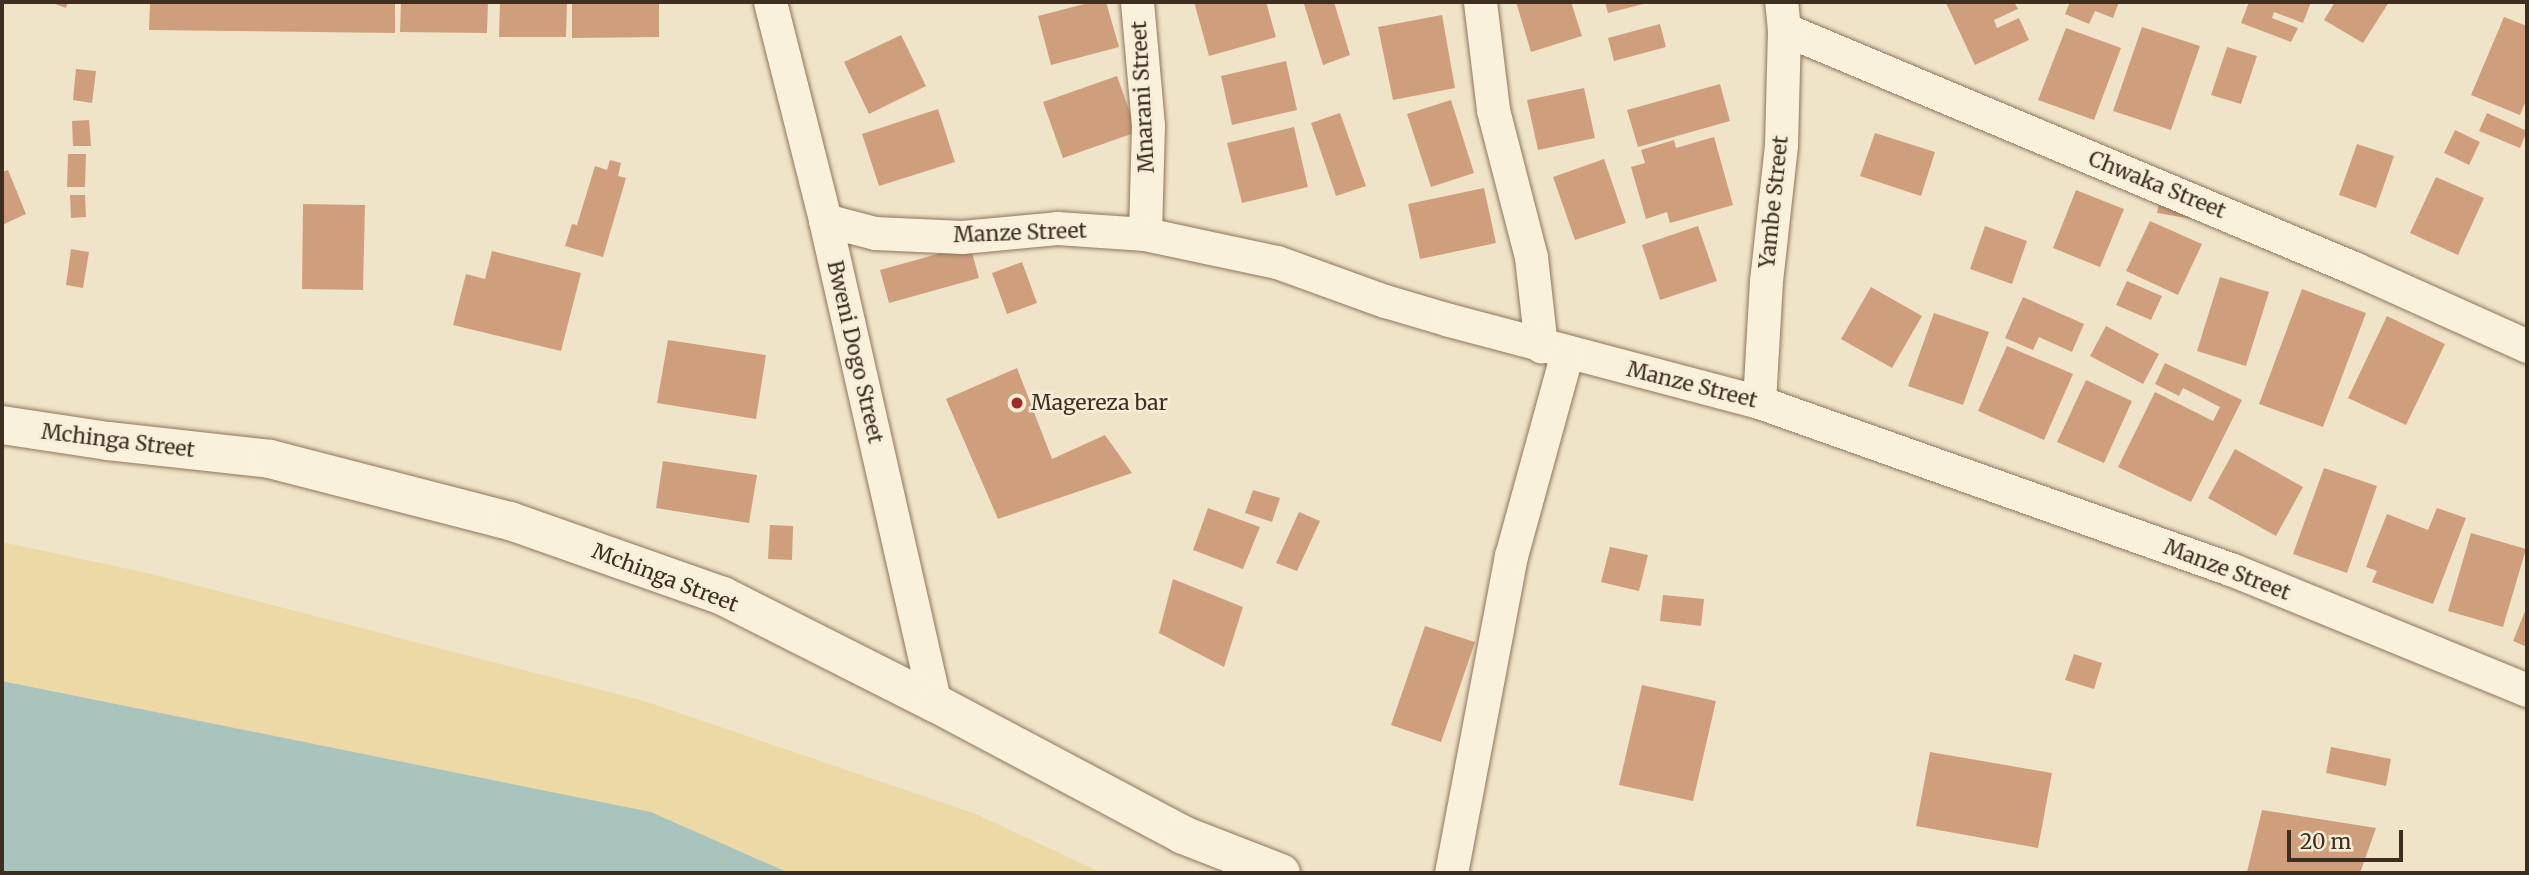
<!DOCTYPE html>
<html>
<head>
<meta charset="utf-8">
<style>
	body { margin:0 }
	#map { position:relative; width:2529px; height:875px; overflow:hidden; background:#f0e4c8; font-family:Merriweather,serif }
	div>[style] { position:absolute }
	.sand>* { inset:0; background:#ecd9a5 }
	.water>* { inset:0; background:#a9c4bc }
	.building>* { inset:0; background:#cf9f7d }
	.roads { filter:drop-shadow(0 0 2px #8d765c) drop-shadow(0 0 2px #8d765c) }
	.street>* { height:33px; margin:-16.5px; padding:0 16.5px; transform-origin:16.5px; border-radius:16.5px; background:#faf1dc }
	.secondary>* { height:38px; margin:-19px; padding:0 19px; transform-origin:19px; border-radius:19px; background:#faf1dc }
	.dots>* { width:19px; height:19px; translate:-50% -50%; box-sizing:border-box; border:4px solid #f7eed8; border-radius:50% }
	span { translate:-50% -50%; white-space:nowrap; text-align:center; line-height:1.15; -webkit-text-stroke:5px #f7eed8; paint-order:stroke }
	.street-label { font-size:21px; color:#3d2e20 }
	.poi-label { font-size:21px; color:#3d2e20 }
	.left { translate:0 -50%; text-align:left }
	.frame { position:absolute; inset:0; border:4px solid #3d2e20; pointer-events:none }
	.scale { position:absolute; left:2287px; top:830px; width:116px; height:32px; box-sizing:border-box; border:4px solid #3d2e20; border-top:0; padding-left:9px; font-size:21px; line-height:24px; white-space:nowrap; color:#3d2e20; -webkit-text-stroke:5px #f7eed8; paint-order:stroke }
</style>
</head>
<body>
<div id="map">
	<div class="sand">
		<div style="clip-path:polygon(2px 542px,152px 574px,644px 701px,976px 814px,1102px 873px,789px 873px,651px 812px,2px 681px)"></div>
	</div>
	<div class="water">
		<div style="clip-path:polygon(2px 681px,651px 812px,789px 873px,2px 873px)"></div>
	</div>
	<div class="building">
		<div style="clip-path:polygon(49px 2px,68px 2px,66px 8px)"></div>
		<div style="clip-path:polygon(150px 2px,395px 2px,395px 33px,149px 30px)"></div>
		<div style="clip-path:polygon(401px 2px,488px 2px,487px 33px,400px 32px)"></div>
		<div style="clip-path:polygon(500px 2px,567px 2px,566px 37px,499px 37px)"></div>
		<div style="clip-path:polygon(572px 2px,659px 2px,659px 37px,572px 38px)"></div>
		<div style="clip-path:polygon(1092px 2px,1106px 2px,1119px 47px,1051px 65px,1038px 16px)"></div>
		<div style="clip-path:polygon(1194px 2px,1266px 2px,1276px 37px,1209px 56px)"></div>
		<div style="clip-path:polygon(1312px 2px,1334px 2px,1350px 55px,1323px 65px,1304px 4px)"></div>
		<div style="clip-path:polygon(1516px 2px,1571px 2px,1582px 36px,1531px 52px)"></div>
		<div style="clip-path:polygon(1605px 2px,1647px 2px,1647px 3px,1608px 13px)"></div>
		<div style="clip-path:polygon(1949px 2px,2014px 2px,2018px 9px,1994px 20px,1997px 28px,2019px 18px,2029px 40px,1975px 65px,1946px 3px)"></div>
		<div style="clip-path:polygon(2070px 2px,2119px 2px,2113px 18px,2095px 11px,2089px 24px,2065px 14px)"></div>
		<div style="clip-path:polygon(2249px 2px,2311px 2px,2303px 23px,2274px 12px,2272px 18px,2298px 28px,2291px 42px,2241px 23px)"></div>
		<div style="clip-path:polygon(2335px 2px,2389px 2px,2363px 43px,2324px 20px)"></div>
		<div style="clip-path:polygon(1442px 15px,1455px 88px,1393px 100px,1378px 27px)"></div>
		<div style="clip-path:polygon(2504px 17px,2527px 26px,2527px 98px,2520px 115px,2471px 95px)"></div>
		<div style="clip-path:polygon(1660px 24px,1666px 47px,1614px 61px,1608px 38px)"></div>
		<div style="clip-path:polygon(2142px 27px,2200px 46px,2171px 130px,2113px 111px)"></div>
		<div style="clip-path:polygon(2066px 28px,2121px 48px,2094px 120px,2038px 100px)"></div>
		<div style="clip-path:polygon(901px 35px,926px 86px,869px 114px,844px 62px)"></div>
		<div style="clip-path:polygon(2227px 47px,2257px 56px,2241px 104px,2211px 95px)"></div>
		<div style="clip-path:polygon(1286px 61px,1297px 110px,1232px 125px,1221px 76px)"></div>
		<div style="clip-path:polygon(76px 69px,96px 71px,92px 103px,73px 100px)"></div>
		<div style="clip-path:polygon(1117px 76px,1137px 132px,1063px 158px,1043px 102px)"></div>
		<div style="clip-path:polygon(1720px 84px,1730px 121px,1638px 147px,1627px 110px)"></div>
		<div style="clip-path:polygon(1584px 88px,1595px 138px,1538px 150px,1527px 100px)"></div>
		<div style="clip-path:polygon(1451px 100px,1474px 173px,1431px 187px,1407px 114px)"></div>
		<div style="clip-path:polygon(938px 109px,955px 162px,879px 186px,862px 134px)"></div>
		<div style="clip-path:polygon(1340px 113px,1366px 186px,1336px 196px,1311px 123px)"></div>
		<div style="clip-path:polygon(2487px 113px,2527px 131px,2520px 148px,2479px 131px)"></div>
		<div style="clip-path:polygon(89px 120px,91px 146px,73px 146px,72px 121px)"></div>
		<div style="clip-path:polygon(1294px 127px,1308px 187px,1242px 203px,1227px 143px)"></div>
		<div style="clip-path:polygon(2455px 130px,2480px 142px,2469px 165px,2444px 153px)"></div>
		<div style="clip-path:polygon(1875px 133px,1935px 152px,1921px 196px,1860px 176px)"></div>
		<div style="clip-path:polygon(1714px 137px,1733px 205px,1670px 223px,1667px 212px,1646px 219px,1631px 167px,1645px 163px,1641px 150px,1674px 140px,1676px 148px)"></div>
		<div style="clip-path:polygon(2357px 144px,2394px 156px,2376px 208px,2339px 195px)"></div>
		<div style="clip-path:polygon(68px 154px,86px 154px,85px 187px,67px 187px)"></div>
		<div style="clip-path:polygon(1604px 159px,1626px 223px,1575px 240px,1553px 177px)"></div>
		<div style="clip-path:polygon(610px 160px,621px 163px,618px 176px,626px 178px,603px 257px,565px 246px,572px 224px,577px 225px,595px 166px,607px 170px)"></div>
		<div style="clip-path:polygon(8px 170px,26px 214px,2px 225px,2px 172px)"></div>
		<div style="clip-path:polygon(2436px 177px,2484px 198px,2458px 255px,2410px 233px)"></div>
		<div style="clip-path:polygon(1484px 188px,1496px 243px,1420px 259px,1408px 204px)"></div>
		<div style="clip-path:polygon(2076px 190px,2124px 209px,2100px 267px,2053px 248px)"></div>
		<div style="clip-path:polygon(70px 195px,85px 195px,86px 217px,71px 218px)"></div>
		<div style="clip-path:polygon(2160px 197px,2196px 204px,2193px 219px,2157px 213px)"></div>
		<div style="clip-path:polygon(303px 204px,365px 205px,363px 290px,302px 289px)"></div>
		<div style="clip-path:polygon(2150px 221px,2202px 244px,2178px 295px,2126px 271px)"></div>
		<div style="clip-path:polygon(1698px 226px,1717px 281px,1660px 300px,1642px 245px)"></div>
		<div style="clip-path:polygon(1985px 226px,2027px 241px,2012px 284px,1970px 269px)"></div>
		<div style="clip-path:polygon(970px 245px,979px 278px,889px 303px,880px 270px)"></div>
		<div style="clip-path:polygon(71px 249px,89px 252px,83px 288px,66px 285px)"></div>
		<div style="clip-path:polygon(492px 251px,581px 273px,561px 351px,453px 325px,466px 274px,485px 279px)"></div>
		<div style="clip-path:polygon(1022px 262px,1037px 303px,1007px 314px,992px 273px)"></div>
		<div style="clip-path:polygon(2220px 277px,2269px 292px,2246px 366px,2197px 351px)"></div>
		<div style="clip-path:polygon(2127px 281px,2162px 296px,2151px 320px,2116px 305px)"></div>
		<div style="clip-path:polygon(1871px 287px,1922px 316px,1892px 368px,1841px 339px)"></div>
		<div style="clip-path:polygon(2302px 289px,2366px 313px,2323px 427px,2259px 404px)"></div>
		<div style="clip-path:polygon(2023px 297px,2084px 324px,2072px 352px,2039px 337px,2033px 350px,2005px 338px)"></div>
		<div style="clip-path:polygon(1934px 313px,1989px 332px,1963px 405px,1908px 386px)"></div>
		<div style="clip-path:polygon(2387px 316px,2445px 344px,2406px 425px,2348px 398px)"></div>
		<div style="clip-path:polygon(2106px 326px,2159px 354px,2143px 384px,2090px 356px)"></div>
		<div style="clip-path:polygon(668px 340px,766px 355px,756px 419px,657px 403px)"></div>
		<div style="clip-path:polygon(2007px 346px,2073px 374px,2044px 440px,1978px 411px)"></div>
		<div style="clip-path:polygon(2165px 363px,2242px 400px,2191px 502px,2118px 467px,2155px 392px,2213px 421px,2220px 407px,2183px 388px,2179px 396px,2155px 384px)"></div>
		<div style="clip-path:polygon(1017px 368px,1052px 459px,1105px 435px,1132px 473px,998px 519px,946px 399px)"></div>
		<div style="clip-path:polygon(2086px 380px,2132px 401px,2104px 463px,2057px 442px)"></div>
		<div style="clip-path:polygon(2235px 449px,2303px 487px,2276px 536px,2208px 498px)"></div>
		<div style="clip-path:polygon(663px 461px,757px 475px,749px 523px,656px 508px)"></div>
		<div style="clip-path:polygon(2324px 468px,2377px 486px,2347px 573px,2293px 554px)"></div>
		<div style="clip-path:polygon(1253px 490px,1280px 498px,1272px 522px,1245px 513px)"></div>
		<div style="clip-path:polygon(1208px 508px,1260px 527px,1243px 569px,1193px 550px)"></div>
		<div style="clip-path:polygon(2437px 508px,2466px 518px,2433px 604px,2372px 582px,2377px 571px,2366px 567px,2387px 514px,2428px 530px)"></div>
		<div style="clip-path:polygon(1299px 512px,1320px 521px,1297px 571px,1276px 563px)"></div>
		<div style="clip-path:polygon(770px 525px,793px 526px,792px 560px,768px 559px)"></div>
		<div style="clip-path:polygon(2471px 533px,2526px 549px,2503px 627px,2448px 611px)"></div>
		<div style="clip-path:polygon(1610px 547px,1648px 555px,1639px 591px,1601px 582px)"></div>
		<div style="clip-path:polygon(1173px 579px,1243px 607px,1224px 667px,1159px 633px)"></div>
		<div style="clip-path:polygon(1663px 595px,1704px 599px,1701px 626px,1660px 621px)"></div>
		<div style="clip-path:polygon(2527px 606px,2527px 647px,2513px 641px)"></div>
		<div style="clip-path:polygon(1425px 626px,1475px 642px,1441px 742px,1391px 725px)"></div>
		<div style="clip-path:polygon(2074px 654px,2102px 663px,2094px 689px,2065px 680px)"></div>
		<div style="clip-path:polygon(1642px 685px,1716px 701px,1693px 801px,1619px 785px)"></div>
		<div style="clip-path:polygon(2331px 747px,2391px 759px,2386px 786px,2326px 773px)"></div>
		<div style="clip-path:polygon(1930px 752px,2052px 773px,2038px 848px,1916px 826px)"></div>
		<div style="clip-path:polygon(2262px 810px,2376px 828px,2360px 873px,2247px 872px)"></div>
	</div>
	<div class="roads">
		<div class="street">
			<div style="left:770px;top:2px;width:225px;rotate:75.8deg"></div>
			<div style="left:825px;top:220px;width:495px;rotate:77.2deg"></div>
			<div style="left:1137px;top:2px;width:123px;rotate:84.9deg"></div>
			<div style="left:1148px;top:125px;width:109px;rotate:91.6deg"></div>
			<div style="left:1480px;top:2px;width:109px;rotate:83.1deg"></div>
			<div style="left:1493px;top:110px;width:152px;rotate:75.5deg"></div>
			<div style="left:1531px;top:257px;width:90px;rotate:83.6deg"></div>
			<div style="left:1784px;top:29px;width:620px;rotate:22.76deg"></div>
			<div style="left:2356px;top:269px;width:188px;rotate:24.2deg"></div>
			<div style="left:825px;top:220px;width:52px;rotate:14.6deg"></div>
			<div style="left:875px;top:233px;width:87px;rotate:2.6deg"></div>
			<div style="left:962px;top:237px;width:95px;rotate:-5.4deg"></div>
			<div style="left:1057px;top:228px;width:88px;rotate:3.9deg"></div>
			<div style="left:1145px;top:234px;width:135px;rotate:12deg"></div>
			<div style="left:1277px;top:262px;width:115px;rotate:19.9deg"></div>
			<div style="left:1385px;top:301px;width:67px;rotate:16.5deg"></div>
			<div style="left:1449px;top:320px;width:321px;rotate:14.8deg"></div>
			<div style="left:1759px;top:402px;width:503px;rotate:19.52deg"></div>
			<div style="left:2233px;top:570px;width:318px;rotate:22.2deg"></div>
			<div style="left:1759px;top:402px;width:121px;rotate:-86.7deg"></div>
			<div style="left:1766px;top:281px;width:137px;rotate:-83.7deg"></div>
			<div style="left:1781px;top:145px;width:116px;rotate:-88.5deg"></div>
			<div style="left:1784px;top:29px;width:27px;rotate:-96deg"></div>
			<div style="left:1451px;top:873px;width:323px;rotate:-79.3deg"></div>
			<div style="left:1511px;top:556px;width:211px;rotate:-74.6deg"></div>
		</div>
		<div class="secondary">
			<div style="left:2px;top:425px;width:107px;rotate:8.6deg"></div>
			<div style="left:108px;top:441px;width:163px;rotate:6.3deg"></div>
			<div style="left:270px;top:459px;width:248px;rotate:14.5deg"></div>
			<div style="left:510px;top:521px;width:226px;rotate:19.4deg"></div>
			<div style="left:723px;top:596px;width:237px;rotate:26.8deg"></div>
			<div style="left:935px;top:703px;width:281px;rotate:28deg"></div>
			<div style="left:1183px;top:835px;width:105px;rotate:21.2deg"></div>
		</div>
	</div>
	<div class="dots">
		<div style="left:1017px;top:403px;background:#9e2a2b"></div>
	</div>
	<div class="street-label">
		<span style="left:1143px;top:97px;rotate:-93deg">Mnarani Street</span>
		<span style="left:2157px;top:185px;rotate:22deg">Chwaka Street</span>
		<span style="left:1774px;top:202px;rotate:-84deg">Yambe Street</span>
		<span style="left:1020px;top:233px;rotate:-2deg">Manze Street</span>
		<span style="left:855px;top:352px;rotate:77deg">Bweni Dogo Street</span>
		<span style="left:1692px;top:385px;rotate:14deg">Manze Street</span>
		<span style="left:118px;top:441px;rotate:7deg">Mchinga Street</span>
		<span style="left:2227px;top:570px;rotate:21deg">Manze Street</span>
		<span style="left:665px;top:578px;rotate:21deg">Mchinga Street</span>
	</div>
	<div class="poi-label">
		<span class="left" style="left:1031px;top:403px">Magereza bar</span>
	</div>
	<div class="frame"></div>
	<div class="scale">20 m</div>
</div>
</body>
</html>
